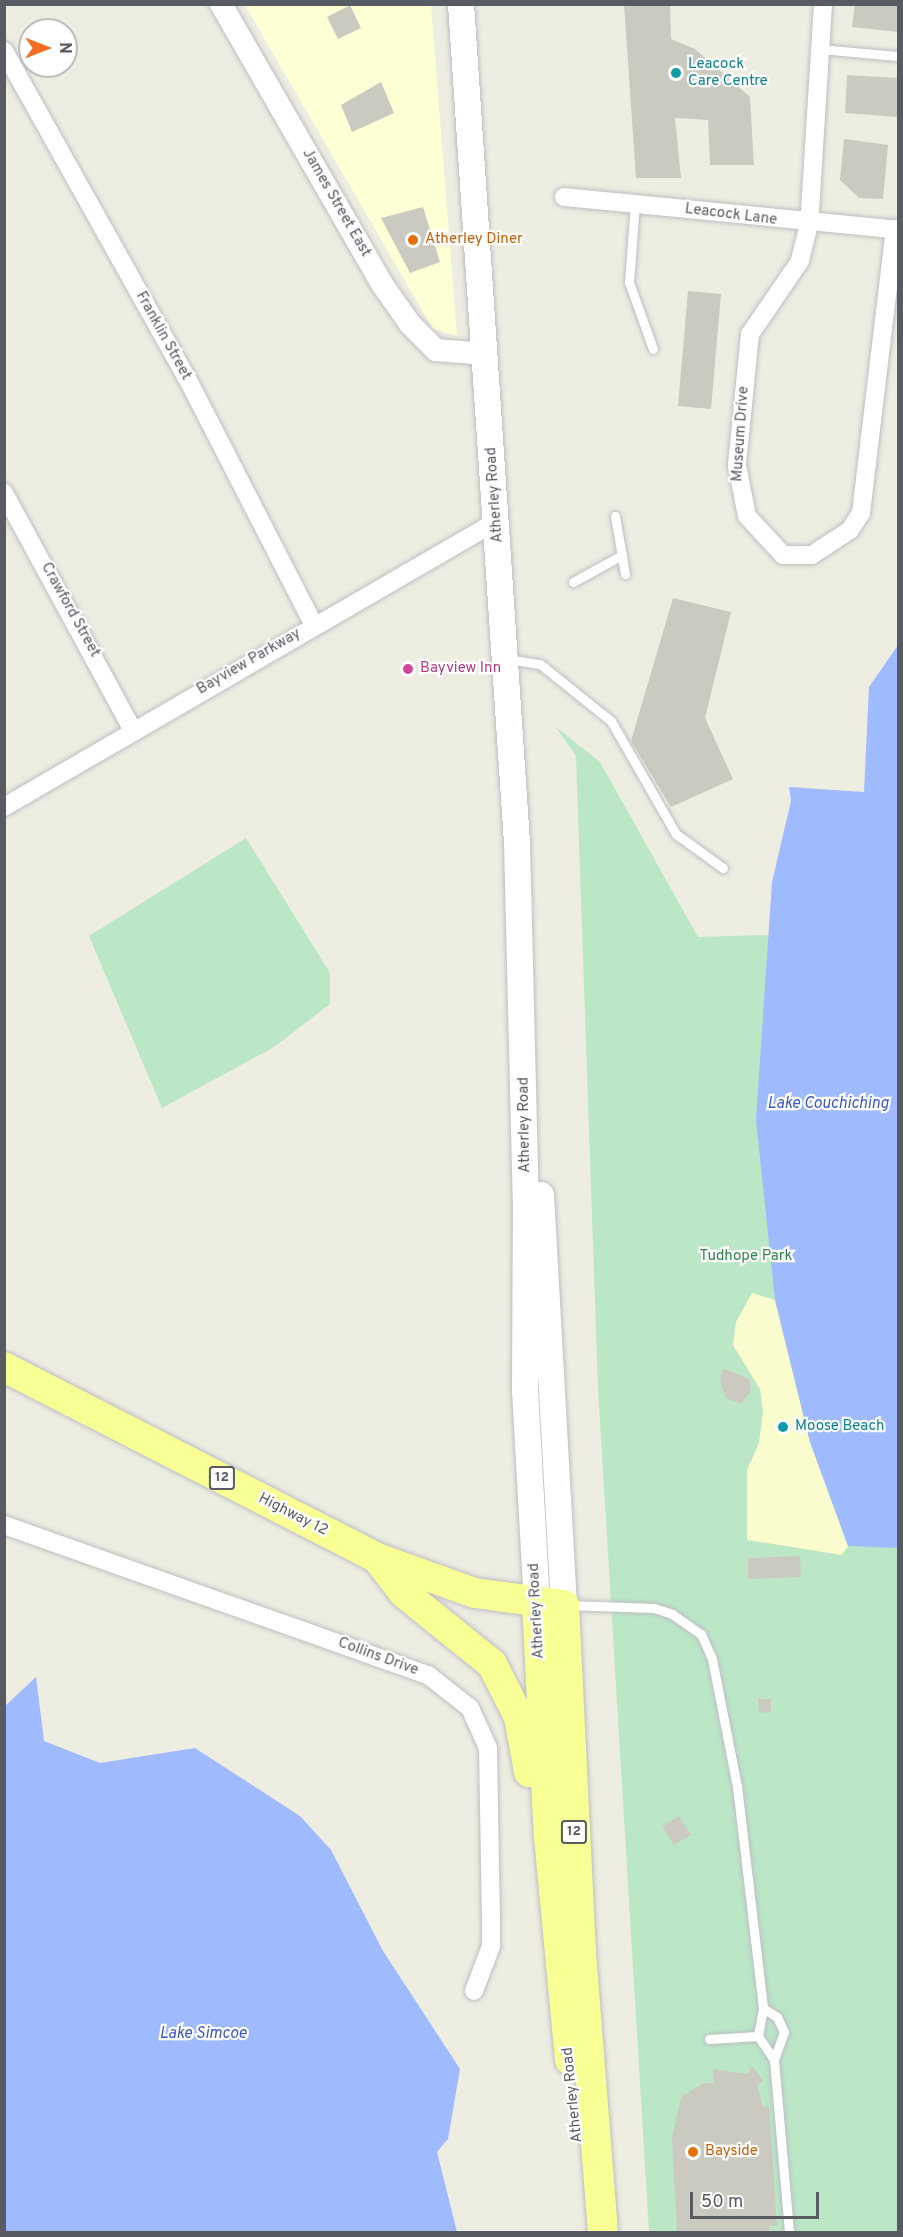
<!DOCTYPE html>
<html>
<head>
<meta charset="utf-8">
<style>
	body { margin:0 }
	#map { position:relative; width:903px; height:2237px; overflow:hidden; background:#edede1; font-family:Overpass,sans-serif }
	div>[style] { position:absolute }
	.commercial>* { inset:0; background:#fdffd4 }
	.green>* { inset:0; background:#bbe7c7 }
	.sand>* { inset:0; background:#fafccd }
	.water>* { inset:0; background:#9fbaff }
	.building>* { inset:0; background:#cbcac0 }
	.roads { filter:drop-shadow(0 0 2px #bebec5) drop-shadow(0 0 2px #bebec5) }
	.service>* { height:9px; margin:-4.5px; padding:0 4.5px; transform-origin:4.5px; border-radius:4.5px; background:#fff }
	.minor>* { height:18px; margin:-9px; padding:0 9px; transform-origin:9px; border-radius:9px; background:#fff }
	.tertiary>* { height:22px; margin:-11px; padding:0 11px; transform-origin:11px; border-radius:11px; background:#fff }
	.secondary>* { height:26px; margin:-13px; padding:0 13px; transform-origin:13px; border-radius:13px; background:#fff }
	.trunk>* { height:30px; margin:-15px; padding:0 15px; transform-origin:15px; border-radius:15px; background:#f8ff95 }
	.dots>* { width:16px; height:16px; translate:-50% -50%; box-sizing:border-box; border:3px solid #fff; border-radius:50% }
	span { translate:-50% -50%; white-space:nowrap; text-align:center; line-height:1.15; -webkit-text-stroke:4.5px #fff; paint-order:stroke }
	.shield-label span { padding:2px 4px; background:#fff; border:2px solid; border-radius:4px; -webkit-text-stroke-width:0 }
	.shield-label { font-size:14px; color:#595b63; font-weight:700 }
	.culture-label { font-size:15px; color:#0d838f }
	.left { translate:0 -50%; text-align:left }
	.street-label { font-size:15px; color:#595b63 }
	.food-label { font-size:15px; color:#c56008 }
	.hotel-label { font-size:15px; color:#b23c85 }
	.park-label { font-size:15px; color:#2f844b }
	.water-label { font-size:16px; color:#3b58c9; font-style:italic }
	.frame { position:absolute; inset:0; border:6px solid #595b63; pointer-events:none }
	.north { position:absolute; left:18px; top:18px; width:60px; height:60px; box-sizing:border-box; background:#fff; border:2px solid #bdbdc1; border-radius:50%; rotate:90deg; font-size:16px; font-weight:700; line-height:24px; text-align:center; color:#595b63 }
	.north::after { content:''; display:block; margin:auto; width:21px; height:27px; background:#f36c21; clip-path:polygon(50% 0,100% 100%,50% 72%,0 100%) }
	.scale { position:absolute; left:690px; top:2192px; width:129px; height:27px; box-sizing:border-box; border:3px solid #595b63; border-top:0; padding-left:8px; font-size:18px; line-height:21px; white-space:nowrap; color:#595b63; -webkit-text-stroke:4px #fff; paint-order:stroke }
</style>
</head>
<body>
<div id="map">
	<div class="commercial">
		<div style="clip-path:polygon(245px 5px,431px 5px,457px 336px,433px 329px)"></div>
	</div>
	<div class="green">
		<div style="clip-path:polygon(555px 726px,600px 762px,698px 937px,767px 935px,898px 1224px,898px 2232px,649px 2232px,598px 1388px,576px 756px)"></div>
		<div style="clip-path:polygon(246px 838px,330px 973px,330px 1004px,274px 1047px,162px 1108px,89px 936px)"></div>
	</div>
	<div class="sand">
		<div style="clip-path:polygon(752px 1293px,775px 1300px,810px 1442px,848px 1546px,842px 1555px,747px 1540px,747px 1470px,759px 1443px,763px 1411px,760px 1389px,733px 1345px,736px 1322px)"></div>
	</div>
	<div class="water">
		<div style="clip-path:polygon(898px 645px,898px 1548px,848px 1546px,810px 1442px,775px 1300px,756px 1120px,772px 882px,791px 801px,789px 787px,864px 792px,869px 687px)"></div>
		<div style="clip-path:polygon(36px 1677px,44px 1741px,100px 1763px,195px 1748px,300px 1816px,331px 1850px,383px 1951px,460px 2069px,448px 2139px,437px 2152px,457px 2232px,5px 2232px,5px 1706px)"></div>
	</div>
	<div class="building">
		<div style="clip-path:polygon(624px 4px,670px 4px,671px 39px,695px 49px,750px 97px,754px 165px,710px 165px,708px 120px,675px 118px,681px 178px,636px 178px)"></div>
		<div style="clip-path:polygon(855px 4px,898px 4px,898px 32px,852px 27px)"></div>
		<div style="clip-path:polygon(350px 5px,361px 28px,338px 39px,327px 17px)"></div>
		<div style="clip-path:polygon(847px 75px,898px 78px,898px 117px,845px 113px)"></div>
		<div style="clip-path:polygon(381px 82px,394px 113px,352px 132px,341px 105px)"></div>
		<div style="clip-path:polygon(844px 139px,888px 145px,883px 199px,859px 198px,840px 180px)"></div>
		<div style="clip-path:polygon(423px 207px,440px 262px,410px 273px,381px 218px)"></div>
		<div style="clip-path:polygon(688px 291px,721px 294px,711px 409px,678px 406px)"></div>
		<div style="clip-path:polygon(673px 598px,731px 612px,705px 718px,733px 779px,671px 807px,631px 741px)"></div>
		<div style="clip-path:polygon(723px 1368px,749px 1379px,751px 1391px,741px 1404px,726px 1398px,720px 1382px)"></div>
		<div style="clip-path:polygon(800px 1556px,801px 1577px,748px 1579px,748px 1558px)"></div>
		<div style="clip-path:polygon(758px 1699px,771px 1699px,771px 1712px,759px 1713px)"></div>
		<div style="clip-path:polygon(679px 1816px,691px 1835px,674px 1845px,662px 1826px)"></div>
		<div style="clip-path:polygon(752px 2066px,763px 2080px,757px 2085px,763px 2107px,769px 2107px,777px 2226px,769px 2226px,769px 2232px,677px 2232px,672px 2138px,681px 2097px,703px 2083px,714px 2083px,713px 2069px,747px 2074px)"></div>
	</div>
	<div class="roads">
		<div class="service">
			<div style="left:819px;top:49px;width:79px;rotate:5.1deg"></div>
			<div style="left:635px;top:203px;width:79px;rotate:94.3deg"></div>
			<div style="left:629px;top:282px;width:71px;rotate:70.3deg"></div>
			<div style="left:615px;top:516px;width:59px;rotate:80.2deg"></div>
			<div style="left:573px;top:582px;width:56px;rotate:-28.9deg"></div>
			<div style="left:507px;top:659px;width:33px;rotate:9deg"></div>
			<div style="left:540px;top:664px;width:91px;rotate:38.8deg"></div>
			<div style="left:611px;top:721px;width:130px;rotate:60.1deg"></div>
			<div style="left:676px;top:834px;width:58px;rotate:35.9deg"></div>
			<div style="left:567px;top:1605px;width:87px;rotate:2deg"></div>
			<div style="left:654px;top:1608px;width:19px;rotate:18deg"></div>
			<div style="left:672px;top:1614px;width:35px;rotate:35deg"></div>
			<div style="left:701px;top:1634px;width:27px;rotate:66deg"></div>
			<div style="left:712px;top:1659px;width:129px;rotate:78.9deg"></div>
			<div style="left:737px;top:1786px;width:224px;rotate:83.3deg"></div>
			<div style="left:763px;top:2008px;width:17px;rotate:33deg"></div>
			<div style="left:777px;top:2017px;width:17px;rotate:65deg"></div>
			<div style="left:784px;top:2032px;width:30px;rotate:110deg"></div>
			<div style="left:774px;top:2060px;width:173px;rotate:85deg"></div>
			<div style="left:763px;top:2008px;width:28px;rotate:100deg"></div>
			<div style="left:758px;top:2036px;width:29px;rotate:56deg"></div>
			<div style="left:709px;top:2039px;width:49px;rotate:-3.5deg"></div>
		</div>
		<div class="minor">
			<div style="left:823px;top:4px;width:220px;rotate:93.6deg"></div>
			<div style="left:809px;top:224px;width:38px;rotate:104deg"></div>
			<div style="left:800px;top:261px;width:88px;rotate:124.4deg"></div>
			<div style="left:750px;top:334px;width:132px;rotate:95.7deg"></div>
			<div style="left:737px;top:465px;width:52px;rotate:78.9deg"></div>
			<div style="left:747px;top:516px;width:53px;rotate:47.3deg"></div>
			<div style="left:783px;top:555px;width:29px"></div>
			<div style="left:812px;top:555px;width:45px;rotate:-33.3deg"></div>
			<div style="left:850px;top:530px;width:20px;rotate:-57deg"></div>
			<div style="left:861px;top:513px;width:286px;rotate:-83.2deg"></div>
			<div style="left:4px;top:51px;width:375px;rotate:60.8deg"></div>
			<div style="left:187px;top:378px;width:278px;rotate:62.8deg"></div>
			<div style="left:564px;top:197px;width:336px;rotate:5.6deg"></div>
			<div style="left:4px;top:493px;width:268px;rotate:61.5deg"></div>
			<div style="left:4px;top:807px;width:570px;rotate:-30.12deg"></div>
			<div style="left:4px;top:1525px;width:450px;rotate:19.5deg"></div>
			<div style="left:428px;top:1675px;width:53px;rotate:38.2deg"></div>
			<div style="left:470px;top:1708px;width:44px;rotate:65.8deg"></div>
			<div style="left:488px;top:1748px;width:169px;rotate:89deg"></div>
			<div style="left:491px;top:1917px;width:29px;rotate:90deg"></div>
			<div style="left:491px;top:1946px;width:48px;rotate:110.7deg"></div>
		</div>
		<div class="tertiary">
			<div style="left:221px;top:4px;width:323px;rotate:60.1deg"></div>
			<div style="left:382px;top:284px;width:49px;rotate:55deg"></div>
			<div style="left:410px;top:324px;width:37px;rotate:45deg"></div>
			<div style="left:436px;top:350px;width:50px;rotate:4.6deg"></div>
		</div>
		<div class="secondary">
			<div style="left:461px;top:4px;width:840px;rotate:86.18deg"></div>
			<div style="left:517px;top:842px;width:356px;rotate:88.6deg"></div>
			<div style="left:526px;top:1198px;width:192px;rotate:90.3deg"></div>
			<div style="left:525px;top:1390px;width:213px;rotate:86.8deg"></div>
			<div style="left:541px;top:1195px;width:411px;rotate:86.8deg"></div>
		</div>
		<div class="trunk">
			<div style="left:4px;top:1367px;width:419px;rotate:27.1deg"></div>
			<div style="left:377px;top:1558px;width:104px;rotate:19.7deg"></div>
			<div style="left:475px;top:1593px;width:90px;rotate:7.7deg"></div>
			<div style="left:564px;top:1605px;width:348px;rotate:87.2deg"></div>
			<div style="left:581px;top:1953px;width:280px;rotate:85.5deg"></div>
			<div style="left:377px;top:1558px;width:44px;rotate:52.4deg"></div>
			<div style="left:404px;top:1593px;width:113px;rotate:38.9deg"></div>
			<div style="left:492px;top:1664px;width:59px;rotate:63deg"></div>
			<div style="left:519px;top:1717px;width:56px;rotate:79.7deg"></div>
			<div style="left:537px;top:1603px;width:234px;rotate:87.1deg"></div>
			<div style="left:549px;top:1837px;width:224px;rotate:84.6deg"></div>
		</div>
	</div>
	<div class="dots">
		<div style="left:676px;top:73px;background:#0f9aa8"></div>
		<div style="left:413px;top:240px;background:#e8710a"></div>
		<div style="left:408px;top:669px;background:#d1479c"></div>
		<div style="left:783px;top:1427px;background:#0f9aa8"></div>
		<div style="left:693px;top:2152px;background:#e8710a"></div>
	</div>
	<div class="shield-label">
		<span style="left:222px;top:1478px">12</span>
		<span style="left:574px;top:1832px">12</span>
	</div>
	<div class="culture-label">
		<span class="left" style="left:688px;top:73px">Leacock<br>Care Centre</span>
		<span class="left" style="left:795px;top:1427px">Moose Beach</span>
	</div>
	<div class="street-label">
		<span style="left:336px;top:203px;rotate:60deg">James Street East</span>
		<span style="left:731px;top:215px;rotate:7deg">Leacock Lane</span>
		<span style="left:163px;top:336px;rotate:61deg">Franklin Street</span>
		<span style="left:741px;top:434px;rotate:-86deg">Museum Drive</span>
		<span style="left:495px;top:495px;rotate:-94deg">Atherley Road</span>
		<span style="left:70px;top:610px;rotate:61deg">Crawford Street</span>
		<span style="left:249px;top:662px;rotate:-30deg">Bayview Parkway</span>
		<span style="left:525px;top:1125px;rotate:-91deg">Atherley Road</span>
		<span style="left:293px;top:1515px;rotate:27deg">Highway 12</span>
		<span style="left:537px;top:1611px;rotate:-93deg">Atherley Road</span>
		<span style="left:378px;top:1657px;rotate:20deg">Collins Drive</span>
		<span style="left:573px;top:2095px;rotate:-96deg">Atherley Road</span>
	</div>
	<div class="food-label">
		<span class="left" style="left:425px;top:240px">Atherley Diner</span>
		<span class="left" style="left:705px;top:2152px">Bayside</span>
	</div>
	<div class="hotel-label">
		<span class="left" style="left:420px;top:669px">Bayview Inn</span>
	</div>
	<div class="park-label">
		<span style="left:746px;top:1257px">Tudhope Park</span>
	</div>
	<div class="water-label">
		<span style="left:828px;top:1104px">Lake Couchiching</span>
		<span style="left:203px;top:2034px">Lake Simcoe</span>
	</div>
	<div class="frame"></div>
	<div class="north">N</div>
	<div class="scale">50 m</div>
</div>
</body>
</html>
